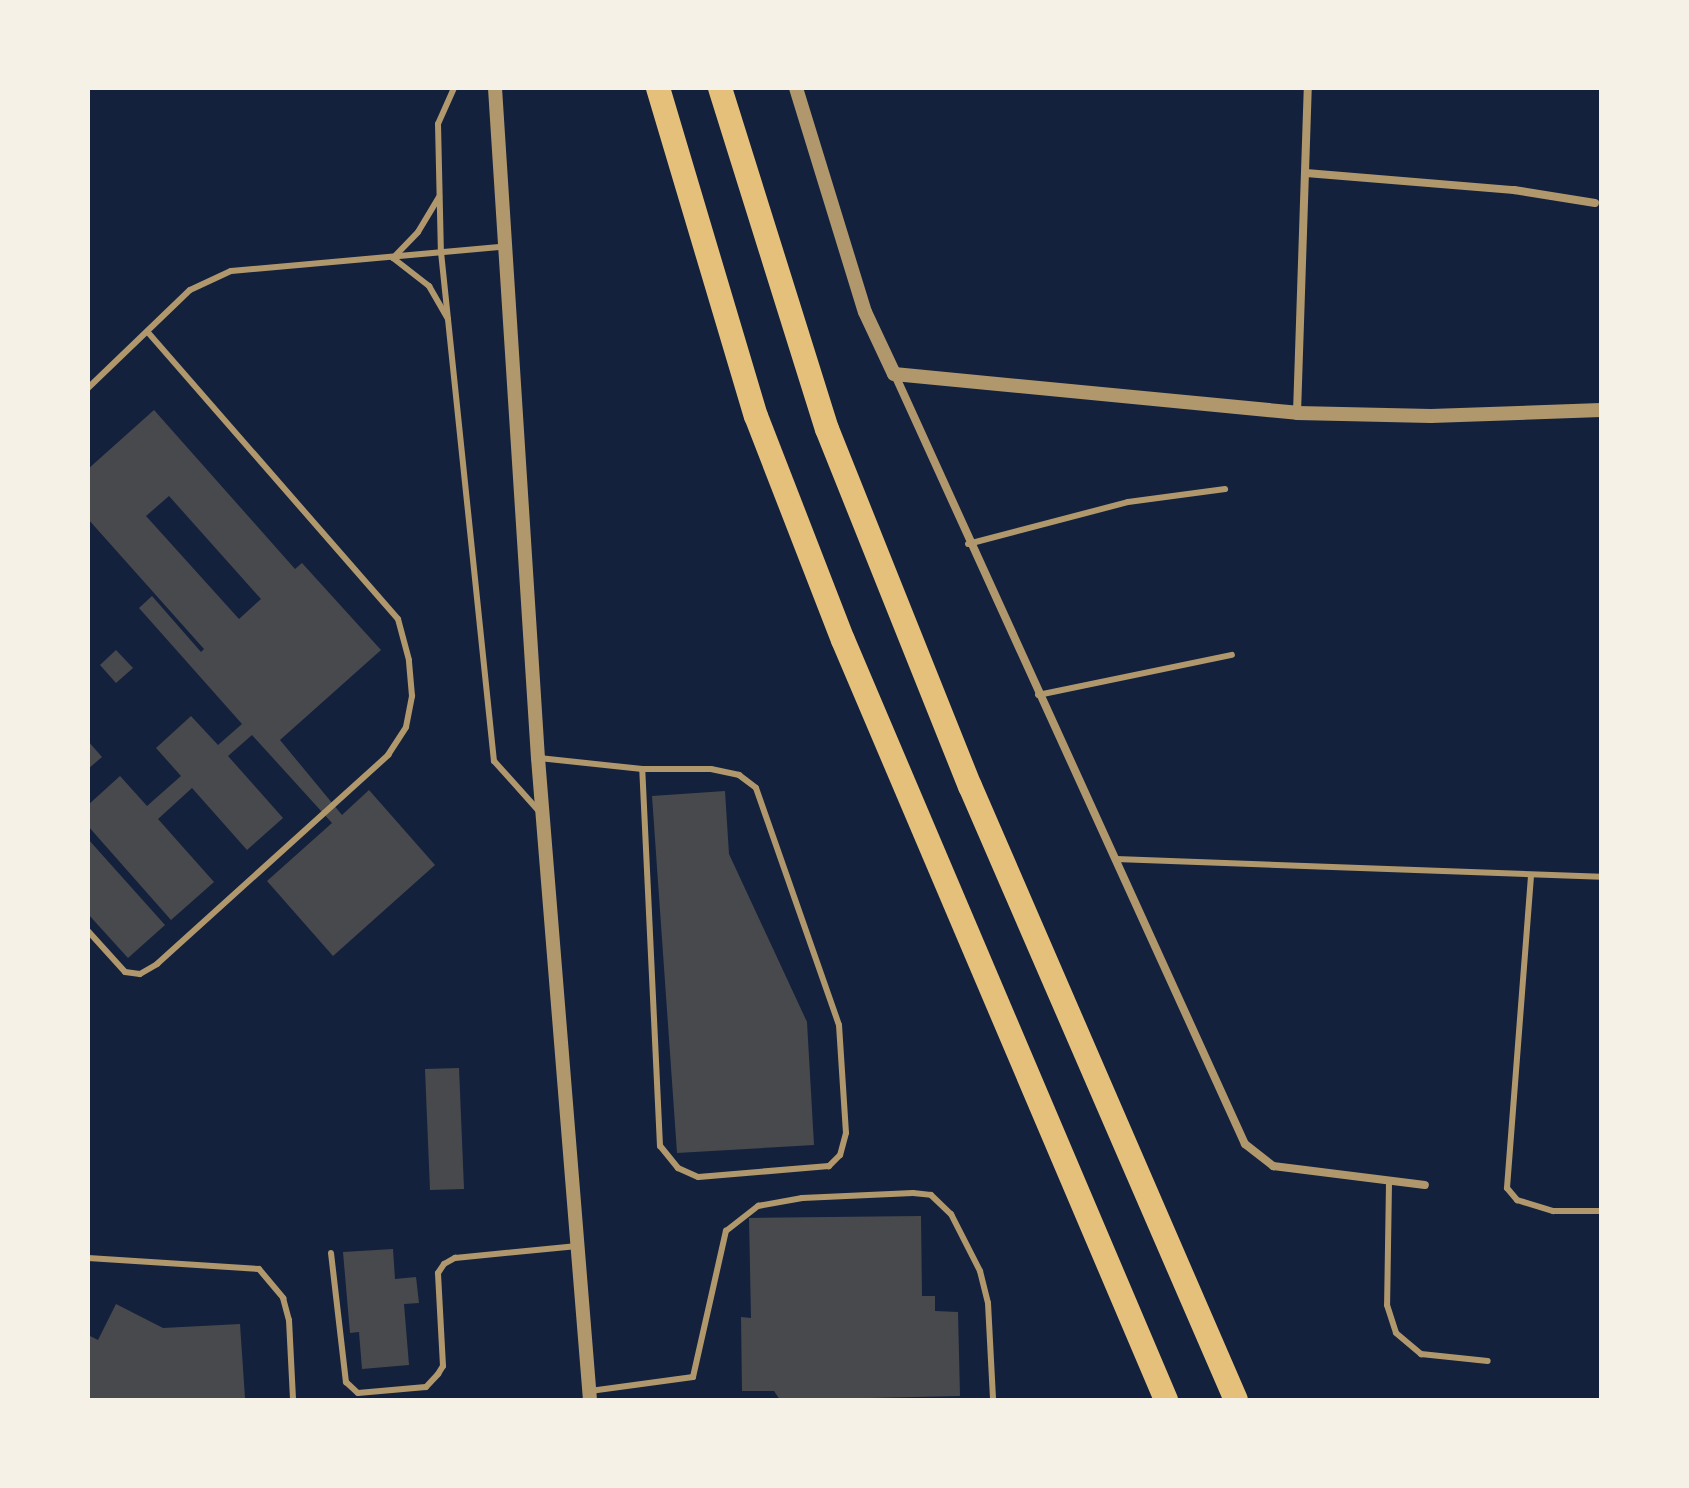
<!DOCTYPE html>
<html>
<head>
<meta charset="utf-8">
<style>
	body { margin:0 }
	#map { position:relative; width:1689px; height:1488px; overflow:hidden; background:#14213d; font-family:Signika,sans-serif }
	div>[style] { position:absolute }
	.building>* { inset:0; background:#48494c }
	.service>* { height:6px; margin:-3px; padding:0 3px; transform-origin:3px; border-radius:3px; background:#b1986c }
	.minor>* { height:8px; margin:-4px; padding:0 4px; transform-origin:4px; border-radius:4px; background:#b1986c }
	.tertiary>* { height:14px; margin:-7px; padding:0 7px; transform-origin:7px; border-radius:7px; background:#b1986c }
	.motorway>* { height:24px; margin:-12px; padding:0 12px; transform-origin:12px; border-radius:12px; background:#e5c07b }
	span { translate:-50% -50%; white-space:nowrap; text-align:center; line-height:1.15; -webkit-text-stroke:7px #f6f1e7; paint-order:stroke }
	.frame { position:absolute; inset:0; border:90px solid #f6f1e7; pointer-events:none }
</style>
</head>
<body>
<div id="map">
	<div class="building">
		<div style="clip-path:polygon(evenodd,154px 410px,295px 569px,302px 563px,381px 650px,280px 740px,342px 815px,369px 790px,435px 865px,333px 956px,267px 881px,332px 823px,252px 735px,228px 756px,283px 818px,247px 850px,192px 788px,158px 819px,214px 882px,171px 920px,88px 826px,88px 805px,120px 776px,147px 806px,181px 776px,156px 748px,191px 716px,218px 745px,242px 724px,139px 608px,152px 596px,201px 652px,204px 649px,88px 519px,88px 469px,154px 410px,169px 496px,261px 599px,239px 619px,146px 516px,169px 496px)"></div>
		<div style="clip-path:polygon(116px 650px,133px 668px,116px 683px,100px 665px)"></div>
		<div style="clip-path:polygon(88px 741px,102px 757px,88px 769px)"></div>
		<div style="clip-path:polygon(725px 791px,729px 854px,807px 1022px,814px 1145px,677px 1153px,652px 796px)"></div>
		<div style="clip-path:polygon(88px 839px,165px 925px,128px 958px,88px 914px)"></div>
		<div style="clip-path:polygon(459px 1068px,464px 1189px,430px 1190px,425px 1069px)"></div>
		<div style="clip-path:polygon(921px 1216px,922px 1296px,935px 1296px,935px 1311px,958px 1312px,960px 1396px,780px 1400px,774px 1391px,742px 1391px,741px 1317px,751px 1318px,749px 1218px)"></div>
		<div style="clip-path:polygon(393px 1249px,395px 1279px,416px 1277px,419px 1303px,404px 1304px,409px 1365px,362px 1369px,359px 1332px,350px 1333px,343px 1252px)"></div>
		<div style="clip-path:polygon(116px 1304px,163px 1328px,240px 1324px,245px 1398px,88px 1400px,88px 1335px,98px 1340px)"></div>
	</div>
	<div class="service">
		<div style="left:454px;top:88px;width:39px;rotate:114deg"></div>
		<div style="left:438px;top:124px;width:128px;rotate:88.7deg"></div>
		<div style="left:441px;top:252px;width:512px;rotate:84.06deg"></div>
		<div style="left:494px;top:761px;width:66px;rotate:48.1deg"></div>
		<div style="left:393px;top:258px;width:46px;rotate:37.9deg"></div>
		<div style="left:429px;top:286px;width:38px;rotate:60deg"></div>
		<div style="left:393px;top:258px;width:36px;rotate:-46deg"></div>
		<div style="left:418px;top:232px;width:41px;rotate:-59deg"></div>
		<div style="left:88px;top:388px;width:141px;rotate:-43.9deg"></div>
		<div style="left:190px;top:290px;width:45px;rotate:-24.9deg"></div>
		<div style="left:231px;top:271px;width:272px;rotate:-5.1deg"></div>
		<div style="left:968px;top:544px;width:165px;rotate:-14.7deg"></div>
		<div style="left:1128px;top:502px;width:98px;rotate:-7.6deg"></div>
		<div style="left:1038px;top:695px;width:198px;rotate:-11.7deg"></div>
		<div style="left:539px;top:758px;width:104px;rotate:6.1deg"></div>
		<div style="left:642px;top:769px;width:69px"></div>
		<div style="left:711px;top:769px;width:29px;rotate:12deg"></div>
		<div style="left:739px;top:775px;width:21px;rotate:37deg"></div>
		<div style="left:756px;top:788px;width:251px;rotate:70.7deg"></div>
		<div style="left:839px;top:1025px;width:108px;rotate:86.3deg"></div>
		<div style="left:846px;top:1133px;width:23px;rotate:105deg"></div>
		<div style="left:840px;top:1155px;width:16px;rotate:135deg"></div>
		<div style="left:829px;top:1166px;width:131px;rotate:175.2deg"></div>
		<div style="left:698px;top:1177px;width:22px;rotate:-156deg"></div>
		<div style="left:678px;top:1168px;width:28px;rotate:-129deg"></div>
		<div style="left:660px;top:1146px;width:377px;rotate:-92.7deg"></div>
		<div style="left:1116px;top:859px;width:485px;rotate:2.1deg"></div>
		<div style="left:1531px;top:876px;width:313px;rotate:94.4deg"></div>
		<div style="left:1507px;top:1188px;width:16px;rotate:50deg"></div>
		<div style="left:1517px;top:1200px;width:38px;rotate:17deg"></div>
		<div style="left:1553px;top:1211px;width:48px"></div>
		<div style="left:88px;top:931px;width:55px;rotate:47.9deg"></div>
		<div style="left:125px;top:972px;width:15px;rotate:8deg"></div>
		<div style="left:140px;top:974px;width:20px;rotate:-30deg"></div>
		<div style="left:157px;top:964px;width:312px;rotate:-42.1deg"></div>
		<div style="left:388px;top:755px;width:33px;rotate:-57deg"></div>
		<div style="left:406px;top:727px;width:32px;rotate:-79deg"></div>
		<div style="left:412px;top:696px;width:36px;rotate:-95deg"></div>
		<div style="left:409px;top:660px;width:42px;rotate:-105deg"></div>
		<div style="left:398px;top:619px;width:381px;rotate:-131.1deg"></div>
		<div style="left:1389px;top:1183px;width:122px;rotate:90.9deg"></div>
		<div style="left:1387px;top:1305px;width:29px;rotate:72deg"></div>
		<div style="left:1396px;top:1333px;width:33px;rotate:40deg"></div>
		<div style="left:1421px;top:1354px;width:67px;rotate:6deg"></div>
		<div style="left:331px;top:1253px;width:130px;rotate:83.4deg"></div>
		<div style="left:346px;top:1382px;width:16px;rotate:43deg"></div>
		<div style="left:358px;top:1393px;width:68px;rotate:-5deg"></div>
		<div style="left:426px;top:1387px;width:18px;rotate:-47deg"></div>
		<div style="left:438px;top:1374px;width:9px;rotate:-58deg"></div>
		<div style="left:443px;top:1366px;width:93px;rotate:-93.1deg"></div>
		<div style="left:438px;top:1273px;width:11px;rotate:-56deg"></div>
		<div style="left:444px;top:1264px;width:13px;rotate:-29deg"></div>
		<div style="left:455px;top:1258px;width:123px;rotate:-5.6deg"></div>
		<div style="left:88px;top:1258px;width:171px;rotate:3.7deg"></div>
		<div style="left:259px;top:1269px;width:38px;rotate:50deg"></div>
		<div style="left:283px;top:1298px;width:23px;rotate:75deg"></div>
		<div style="left:289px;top:1320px;width:80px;rotate:87.1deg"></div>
		<div style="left:590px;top:1391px;width:104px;rotate:-7.7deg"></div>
		<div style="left:693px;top:1377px;width:150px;rotate:-77.3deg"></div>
		<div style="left:726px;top:1231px;width:41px;rotate:-38deg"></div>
		<div style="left:758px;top:1206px;width:45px;rotate:-10.3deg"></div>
		<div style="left:802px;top:1198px;width:111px;rotate:-2.6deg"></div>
		<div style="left:913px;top:1193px;width:18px;rotate:6deg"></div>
		<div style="left:931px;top:1195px;width:28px;rotate:44deg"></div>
		<div style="left:951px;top:1214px;width:64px;rotate:63deg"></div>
		<div style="left:980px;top:1271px;width:33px;rotate:76deg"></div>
		<div style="left:988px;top:1303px;width:97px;rotate:87deg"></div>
	</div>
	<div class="minor">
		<div style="left:1306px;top:173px;width:209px;rotate:4.7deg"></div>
		<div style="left:1514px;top:190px;width:82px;rotate:9.1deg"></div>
		<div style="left:895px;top:375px;width:845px;rotate:65.53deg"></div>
		<div style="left:1245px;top:1144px;width:36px;rotate:38deg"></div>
		<div style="left:1273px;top:1166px;width:153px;rotate:7.1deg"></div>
		<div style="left:1297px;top:413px;width:325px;rotate:-88.1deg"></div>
	</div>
	<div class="tertiary">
		<div style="left:495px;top:88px;width:671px;rotate:86.33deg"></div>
		<div style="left:538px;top:758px;width:644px;rotate:85.37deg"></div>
		<div style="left:796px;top:88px;width:234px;rotate:72.9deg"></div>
		<div style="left:865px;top:312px;width:68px;rotate:64.9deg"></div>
		<div style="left:894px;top:374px;width:405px;rotate:5.5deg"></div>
		<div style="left:1297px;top:413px;width:134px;rotate:1.3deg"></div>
		<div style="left:1431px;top:416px;width:170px;rotate:-2deg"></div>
	</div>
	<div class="motorway">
		<div style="left:658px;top:88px;width:342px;rotate:73.4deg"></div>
		<div style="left:756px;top:416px;width:240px;rotate:68.8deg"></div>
		<div style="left:843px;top:640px;width:826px;rotate:66.97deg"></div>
		<div style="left:720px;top:88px;width:357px;rotate:72.6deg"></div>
		<div style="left:827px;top:429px;width:385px;rotate:68.2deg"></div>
		<div style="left:970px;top:786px;width:669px;rotate:66.58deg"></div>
	</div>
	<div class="frame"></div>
</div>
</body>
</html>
